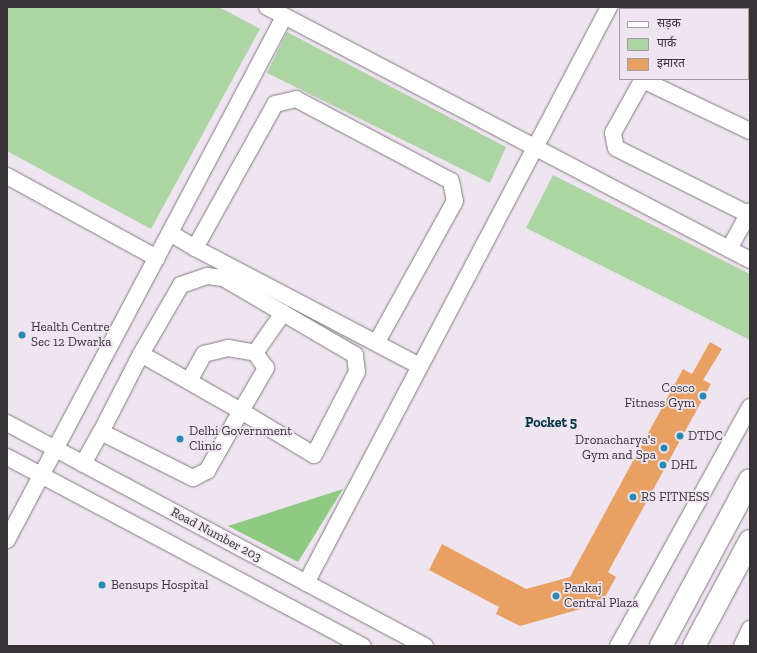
<!DOCTYPE html>
<html>
<head>
<meta charset="utf-8">
<style>
	body { margin:0 }
	#map { position:relative; width:757px; height:653px; overflow:hidden; background:#efe5f0; font-family:"Zilla Slab","Noto Sans Devanagari",serif }
	div>[style] { position:absolute }
	.green>* { inset:0; background:#add5a4 }
	.forest>* { inset:0; background:#8fca83 }
	.building>* { inset:0; background:#e8a163 }
	.roads { filter:drop-shadow(0 0 1px #817982) drop-shadow(0 0 1px #817982) }
	.street>* { height:16px; margin:-8px; padding:0 8px; transform-origin:8px; border-radius:8px; background:#fff }
	.secondary>* { height:22px; margin:-11px; padding:0 11px; transform-origin:11px; border-radius:11px; background:#fff }
	.dots>* { width:11px; height:11px; translate:-50% -50%; box-sizing:border-box; border:2px solid #efe5f0; border-radius:50% }
	span { translate:-50% -50%; white-space:nowrap; text-align:center; line-height:1.15; -webkit-text-stroke:3.5px #efe5f0; paint-order:stroke }
	.poi-label { font-size:13px; color:#363236 }
	.left { translate:0 -50%; text-align:left }
	.right { translate:-100% -50%; text-align:right }
	.street-label { font-size:13px; color:#363236 }
	.neighbourhood-label { font-size:14px; color:#043649; font-weight:700 }
	.frame { position:absolute; inset:0; border:8px solid #363236; pointer-events:none }
	.legend { position:absolute; left:619px; top:8px; width:130px; height:72px; box-sizing:border-box; background:#efe5f0; border:1px solid #a59da6; margin:0; padding:5px 7px; list-style:none; font-size:12px; color:#363236 }
	.legend li { display:flex; align-items:center; gap:8px; height:20px }
	.legend b { width:20px; border:1px solid #a59da6 }
</style>
</head>
<body>
<div id="map">
	<div class="green">
		<div style="clip-path:polygon(7px 7px,219px 7px,260px 29px,151px 229px,7px 151px)"></div>
		<div style="clip-path:polygon(287px 32px,506px 147px,490px 183px,267px 73px)"></div>
		<div style="clip-path:polygon(553px 175px,750px 274px,750px 340px,526px 228px)"></div>
	</div>
	<div class="forest">
		<div style="clip-path:polygon(343px 489px,298px 562px,228px 526px)"></div>
	</div>
	<div class="building">
		<div style="clip-path:polygon(710px 342px,722px 349px,703px 380px,711px 384px,608px 572px,616px 577px,602px 603px,520px 626px,496px 614px,499px 607px,429px 570px,442px 544px,526px 589px,570px 577px,683px 369px,692px 374px)"></div>
	</div>
	<div class="roads">
		<div class="street">
			<div style="left:267px;top:7px;width:545px;rotate:27.65deg"></div>
			<div style="left:680px;top:9px;width:3px;rotate:-45deg"></div>
			<div style="left:748px;top:45px;width:2px;rotate:27deg"></div>
			<div style="left:643px;top:79px;width:62px;rotate:119.1deg"></div>
			<div style="left:613px;top:133px;width:15px;rotate:79deg"></div>
			<div style="left:616px;top:148px;width:148px;rotate:26.6deg"></div>
			<div style="left:643px;top:80px;width:119px;rotate:25.5deg"></div>
			<div style="left:7px;top:176px;width:171px;rotate:28.7deg"></div>
			<div style="left:170px;top:233px;width:29px;rotate:31deg"></div>
			<div style="left:195px;top:248px;width:165px;rotate:-60.9deg"></div>
			<div style="left:275px;top:104px;width:22px;rotate:-13deg"></div>
			<div style="left:296px;top:99px;width:175px;rotate:27.9deg"></div>
			<div style="left:451px;top:181px;width:20px;rotate:79deg"></div>
			<div style="left:455px;top:201px;width:161px;rotate:119deg"></div>
			<div style="left:195px;top:248px;width:254px;rotate:27.7deg"></div>
			<div style="left:729px;top:249px;width:43px;rotate:-61.1deg"></div>
			<div style="left:141px;top:354px;width:115px;rotate:29.7deg"></div>
			<div style="left:241px;top:411px;width:85px;rotate:31.1deg"></div>
			<div style="left:314px;top:455px;width:93px;rotate:-62.6deg"></div>
			<div style="left:357px;top:372px;width:17px;rotate:-97deg"></div>
			<div style="left:355px;top:355px;width:153px;rotate:-149.7deg"></div>
			<div style="left:223px;top:278px;width:16px;rotate:-173deg"></div>
			<div style="left:207px;top:276px;width:28px;rotate:161deg"></div>
			<div style="left:181px;top:285px;width:80px;rotate:120.1deg"></div>
			<div style="left:141px;top:354px;width:88px;rotate:117.1deg"></div>
			<div style="left:101px;top:432px;width:103px;rotate:26.6deg"></div>
			<div style="left:193px;top:478px;width:16px;rotate:-27deg"></div>
			<div style="left:207px;top:471px;width:69px;rotate:-60.5deg"></div>
			<div style="left:241px;top:411px;width:50px;rotate:-59.8deg"></div>
			<div style="left:266px;top:368px;width:19px;rotate:-126deg"></div>
			<div style="left:189px;top:381px;width:31px;rotate:-61deg"></div>
			<div style="left:204px;top:354px;width:25px;rotate:-14deg"></div>
			<div style="left:228px;top:348px;width:27px;rotate:10deg"></div>
			<div style="left:255px;top:353px;width:49px;rotate:-55deg"></div>
			<div style="left:7px;top:423px;width:474px;rotate:28.1deg"></div>
			<div style="left:7px;top:457px;width:403px;rotate:28deg"></div>
			<div style="left:83px;top:464px;width:37px;rotate:-61deg"></div>
			<div style="left:7px;top:540px;width:592px;rotate:-62.09deg"></div>
			<div style="left:306px;top:583px;width:651px;rotate:-62.25deg"></div>
			<div style="left:618px;top:646px;width:273px;rotate:-61.1deg"></div>
			<div style="left:742px;top:646px;width:19px;rotate:-65deg"></div>
		</div>
		<div class="secondary">
			<div style="left:661px;top:646px;width:188px;rotate:-61.8deg"></div>
			<div style="left:694px;top:646px;width:119px;rotate:-61.9deg"></div>
		</div>
	</div>
	<div class="dots">
		<div style="left:22px;top:335px;background:#268bb4"></div>
		<div style="left:703px;top:396px;background:#268bb4"></div>
		<div style="left:680px;top:436px;background:#268bb4"></div>
		<div style="left:180px;top:439px;background:#268bb4"></div>
		<div style="left:664px;top:448px;background:#268bb4"></div>
		<div style="left:663px;top:465px;background:#268bb4"></div>
		<div style="left:633px;top:497px;background:#268bb4"></div>
		<div style="left:102px;top:585px;background:#268bb4"></div>
		<div style="left:556px;top:596px;background:#268bb4"></div>
	</div>
	<div class="poi-label">
		<span class="left" style="left:31px;top:335px">Health Centre<br>Sec 12 Dwarka</span>
		<span class="right" style="left:695px;top:396px">Cosco<br>Fitness Gym</span>
		<span class="left" style="left:189px;top:439px">Delhi Government<br>Clinic</span>
		<span class="left" style="left:688px;top:436px">DTDC</span>
		<span class="right" style="left:656px;top:448px">Dronacharya's<br>Gym and Spa</span>
		<span class="left" style="left:671px;top:465px">DHL</span>
		<span class="left" style="left:641px;top:497px">RS FITNESS</span>
		<span class="left" style="left:111px;top:585px">Bensups Hospital</span>
		<span class="left" style="left:564px;top:596px">Pankaj<br>Central Plaza</span>
	</div>
	<div class="street-label">
		<span style="left:216px;top:535px;rotate:28deg">Road Number 203</span>
	</div>
	<div class="neighbourhood-label">
		<span style="left:551px;top:423px">Pocket 5</span>
	</div>
	<div class="frame"></div>
	<ul class="legend">
	<li><b style="height:5px;background:#fff"></b>सड़क</li>
	<li><b style="height:11px;background:#add5a4"></b>पार्क</li>
	<li><b style="height:11px;background:#e8a163"></b>इमारत</li>
	</ul>
</div>
</body>
</html>
